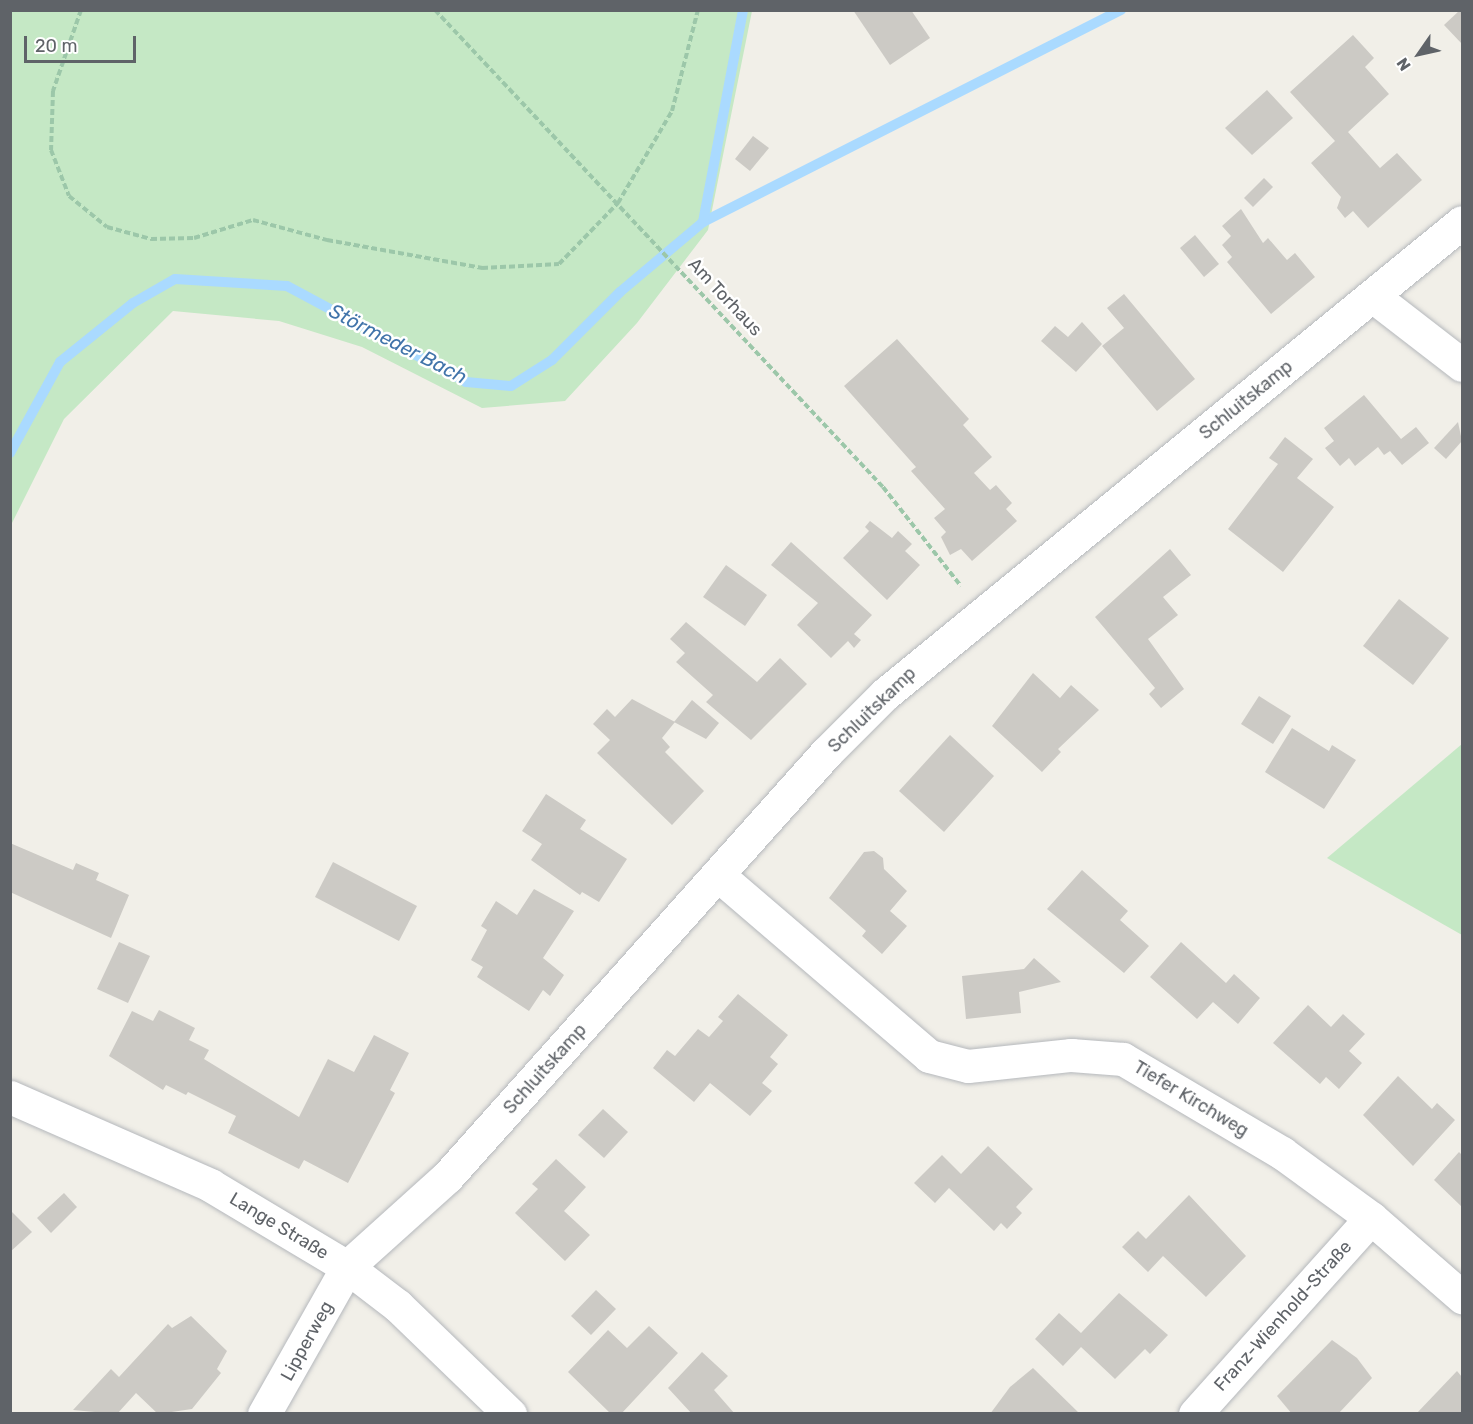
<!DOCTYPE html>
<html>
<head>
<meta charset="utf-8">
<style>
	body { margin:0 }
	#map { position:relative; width:1473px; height:1424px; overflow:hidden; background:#f1efe8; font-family:Rubik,sans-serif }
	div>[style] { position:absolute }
	.green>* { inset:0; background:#c5e8c5 }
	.stream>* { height:10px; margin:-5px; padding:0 5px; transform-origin:5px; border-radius:5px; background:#aadaff }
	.building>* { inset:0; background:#cccac5 }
	.path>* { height:4px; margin-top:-2px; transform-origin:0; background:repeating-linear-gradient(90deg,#9cc7a9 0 6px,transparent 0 9px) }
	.roads { filter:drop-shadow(0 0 2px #b5b8bc) drop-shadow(0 0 2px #b5b8bc) }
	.minor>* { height:33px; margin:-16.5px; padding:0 16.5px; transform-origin:16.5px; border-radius:16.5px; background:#fff }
	.secondary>* { height:33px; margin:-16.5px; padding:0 16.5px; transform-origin:16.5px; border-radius:16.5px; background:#fff }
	span { translate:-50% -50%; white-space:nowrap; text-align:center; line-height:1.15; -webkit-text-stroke:5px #fff; paint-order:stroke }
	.street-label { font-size:18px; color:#5f6368 }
	.water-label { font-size:20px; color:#4174aa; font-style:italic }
	.frame { position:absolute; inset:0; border:12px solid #5f6368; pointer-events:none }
	.north { position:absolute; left:1389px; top:24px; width:60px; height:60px; -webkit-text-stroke:4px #fff; paint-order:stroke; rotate:236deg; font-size:16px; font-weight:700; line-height:24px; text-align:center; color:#5f6368 }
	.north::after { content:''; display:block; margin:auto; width:21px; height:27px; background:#5f6368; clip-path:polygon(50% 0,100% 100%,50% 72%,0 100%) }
	.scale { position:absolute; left:24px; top:36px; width:112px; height:27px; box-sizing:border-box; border:3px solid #5f6368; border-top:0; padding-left:8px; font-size:18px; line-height:21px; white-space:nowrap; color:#5f6368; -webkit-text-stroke:4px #fff; paint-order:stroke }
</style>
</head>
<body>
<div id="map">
	<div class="green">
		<div style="clip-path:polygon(11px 10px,752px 10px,752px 11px,708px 230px,637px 323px,565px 401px,482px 408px,362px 347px,279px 321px,173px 311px,64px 419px,11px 525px)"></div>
		<div style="clip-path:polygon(1462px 744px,1462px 935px,1327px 858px)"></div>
	</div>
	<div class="stream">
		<div style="left:703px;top:222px;width:469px;rotate:-26.9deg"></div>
		<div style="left:10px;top:453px;width:104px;rotate:-61.2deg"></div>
		<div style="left:60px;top:362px;width:94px;rotate:-38.9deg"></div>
		<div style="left:133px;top:303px;width:48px;rotate:-29.7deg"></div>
		<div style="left:175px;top:279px;width:112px;rotate:3.6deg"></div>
		<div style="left:287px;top:286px;width:203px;rotate:28.2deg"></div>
		<div style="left:466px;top:382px;width:45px;rotate:5.1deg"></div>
		<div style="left:511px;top:386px;width:49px;rotate:-32.4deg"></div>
		<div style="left:552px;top:360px;width:96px;rotate:-45deg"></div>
		<div style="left:620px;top:292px;width:109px;rotate:-40.1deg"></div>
		<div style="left:703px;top:222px;width:216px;rotate:-79.3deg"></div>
	</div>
	<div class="building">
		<div style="clip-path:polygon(853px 10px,911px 10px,930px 38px,890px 65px)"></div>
		<div style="clip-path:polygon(1460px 10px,1462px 10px,1462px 44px,1444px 25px)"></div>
		<div style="clip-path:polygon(1353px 35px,1374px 58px,1365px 67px,1389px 94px,1348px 132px,1380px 168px,1397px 153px,1422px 180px,1368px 228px,1353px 211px,1345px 218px,1337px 208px,1341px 197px,1311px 163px,1335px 141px,1290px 92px)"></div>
		<div style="clip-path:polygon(1267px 90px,1293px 118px,1252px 155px,1225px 128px)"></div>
		<div style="clip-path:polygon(753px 136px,769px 148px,750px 171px,735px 159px)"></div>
		<div style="clip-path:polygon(1264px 178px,1273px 187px,1253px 207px,1244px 198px)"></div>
		<div style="clip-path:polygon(1241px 209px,1263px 243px,1268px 238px,1287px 260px,1295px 253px,1315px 277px,1271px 314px,1227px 262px,1232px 257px,1222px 245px,1231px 236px,1222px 226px)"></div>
		<div style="clip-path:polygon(1195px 235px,1219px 264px,1204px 277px,1180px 248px)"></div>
		<div style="clip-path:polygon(1124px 294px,1195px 379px,1157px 411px,1102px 346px,1124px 328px,1107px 308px)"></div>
		<div style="clip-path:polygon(1082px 322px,1102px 344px,1076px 372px,1041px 341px,1055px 326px,1068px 337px)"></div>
		<div style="clip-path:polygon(897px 339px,969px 419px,963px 425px,992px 457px,974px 473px,990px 490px,996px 485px,1012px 503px,1006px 509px,1017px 521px,972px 561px,961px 549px,950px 555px,941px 537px,946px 532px,934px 518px,945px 509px,911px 471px,916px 467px,844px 386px)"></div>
		<div style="clip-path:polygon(1364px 395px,1401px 439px,1416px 427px,1429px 443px,1402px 465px,1390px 451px,1384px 455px,1378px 447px,1355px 466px,1349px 458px,1340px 466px,1325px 448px,1334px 441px,1324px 428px)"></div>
		<div style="clip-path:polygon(1458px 422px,1462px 441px,1446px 459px,1434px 448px)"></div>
		<div style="clip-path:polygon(1285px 437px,1313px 459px,1297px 478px,1334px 507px,1283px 572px,1228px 529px,1278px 464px,1269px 458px)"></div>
		<div style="clip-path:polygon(870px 521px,892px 538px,898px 531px,912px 544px,905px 551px,920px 565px,887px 600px,843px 558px,869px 531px,865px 527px)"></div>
		<div style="clip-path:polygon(791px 542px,872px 615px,854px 634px,861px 640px,854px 648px,848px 641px,831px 658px,797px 625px,818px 603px,771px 565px)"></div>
		<div style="clip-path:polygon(1170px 549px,1191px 575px,1163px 597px,1178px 615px,1148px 639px,1184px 689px,1161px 708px,1149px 694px,1155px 688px,1095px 617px)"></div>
		<div style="clip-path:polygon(726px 565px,767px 595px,745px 626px,703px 597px)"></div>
		<div style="clip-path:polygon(1399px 599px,1449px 638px,1413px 685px,1363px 646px)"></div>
		<div style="clip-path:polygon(686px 622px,757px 682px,780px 658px,807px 684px,751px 740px,706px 702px,713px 695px,676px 662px,685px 653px,670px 639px)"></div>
		<div style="clip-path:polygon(1033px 673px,1060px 698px,1071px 685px,1099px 710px,1058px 749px,1061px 752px,1042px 772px,992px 726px)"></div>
		<div style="clip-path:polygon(1259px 696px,1291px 716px,1273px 744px,1241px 724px)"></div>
		<div style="clip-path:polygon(632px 699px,675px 722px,662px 738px,670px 747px,665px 752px,704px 791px,672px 825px,597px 753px,610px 740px,593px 724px,607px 709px,615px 717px)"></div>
		<div style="clip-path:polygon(692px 700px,719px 723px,706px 739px,674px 722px)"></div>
		<div style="clip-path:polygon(1292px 728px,1329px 751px,1332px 745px,1356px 760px,1324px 809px,1265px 772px)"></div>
		<div style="clip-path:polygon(950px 735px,994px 776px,944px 832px,899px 791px)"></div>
		<div style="clip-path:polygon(546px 794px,586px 820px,580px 829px,627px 859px,599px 902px,582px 892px,580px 895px,531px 860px,542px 844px,522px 831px)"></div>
		<div style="clip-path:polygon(10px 843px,73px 870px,76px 863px,99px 873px,96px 880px,129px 895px,111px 938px,10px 892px)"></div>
		<div style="clip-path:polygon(874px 851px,883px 858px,884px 869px,907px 891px,890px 911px,907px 926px,882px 954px,862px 936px,866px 931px,829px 898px,864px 852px)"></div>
		<div style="clip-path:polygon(333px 862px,417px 906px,399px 941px,315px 897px)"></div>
		<div style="clip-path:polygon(1082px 870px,1128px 911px,1120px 920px,1149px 946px,1124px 973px,1047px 909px)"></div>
		<div style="clip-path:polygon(534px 889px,574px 911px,543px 958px,564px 975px,550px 996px,543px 990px,529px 1011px,477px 977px,483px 967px,471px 960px,487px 930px,481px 926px,496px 901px,517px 915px)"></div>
		<div style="clip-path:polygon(119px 942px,150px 956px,128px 1003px,97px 989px)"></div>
		<div style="clip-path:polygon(1181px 942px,1226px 983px,1234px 974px,1260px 998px,1238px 1024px,1213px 1002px,1197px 1019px,1150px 977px)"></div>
		<div style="clip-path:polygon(1034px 958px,1061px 982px,1019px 992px,1021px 1013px,966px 1019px,962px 976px,1024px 969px)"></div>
		<div style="clip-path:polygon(738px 994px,788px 1035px,770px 1057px,778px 1064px,762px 1083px,772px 1091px,750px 1116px,710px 1083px,694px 1102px,653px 1068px,667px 1050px,675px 1056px,698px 1029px,709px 1037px,723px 1021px,718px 1017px)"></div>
		<div style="clip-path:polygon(1308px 1005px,1331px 1027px,1343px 1014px,1365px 1034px,1349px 1051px,1362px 1063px,1339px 1089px,1326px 1077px,1320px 1084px,1273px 1043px)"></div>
		<div style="clip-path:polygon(159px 1010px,195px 1028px,189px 1040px,209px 1050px,204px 1059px,299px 1117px,328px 1059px,354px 1072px,374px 1035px,409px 1053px,390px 1090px,395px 1093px,348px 1183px,304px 1160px,299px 1169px,228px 1133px,236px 1116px,188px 1092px,186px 1095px,166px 1085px,163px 1090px,109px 1056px,132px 1011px,153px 1021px)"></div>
		<div style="clip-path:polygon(1398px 1076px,1432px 1109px,1437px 1103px,1455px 1120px,1413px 1166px,1363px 1115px)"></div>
		<div style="clip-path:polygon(603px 1109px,628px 1132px,604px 1158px,578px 1135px)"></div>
		<div style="clip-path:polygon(988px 1146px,1033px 1189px,1016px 1207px,1022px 1213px,1007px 1229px,1001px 1223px,994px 1231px,949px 1188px,935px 1203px,914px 1183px,942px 1155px,961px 1174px)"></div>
		<div style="clip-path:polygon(1459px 1152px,1462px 1155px,1462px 1207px,1434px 1180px)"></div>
		<div style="clip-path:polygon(556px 1159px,586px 1187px,564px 1211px,590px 1235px,565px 1261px,515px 1213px,538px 1189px,532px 1184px)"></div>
		<div style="clip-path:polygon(64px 1193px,77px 1207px,51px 1233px,37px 1218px)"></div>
		<div style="clip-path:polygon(1189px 1195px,1246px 1256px,1206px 1297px,1163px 1256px,1148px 1272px,1122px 1247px,1138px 1231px,1146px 1239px)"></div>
		<div style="clip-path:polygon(10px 1210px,32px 1232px,10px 1252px)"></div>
		<div style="clip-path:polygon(596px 1290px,616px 1309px,591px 1335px,571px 1316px)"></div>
		<div style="clip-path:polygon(1119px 1293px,1168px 1335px,1150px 1354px,1145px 1349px,1115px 1379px,1081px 1347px,1063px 1366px,1035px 1339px,1059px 1313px,1081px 1333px)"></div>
		<div style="clip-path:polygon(191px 1316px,227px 1351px,217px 1369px,221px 1373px,192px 1409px,158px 1414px,136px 1393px,117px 1414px,73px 1410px,111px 1369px,119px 1377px,168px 1324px,172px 1328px)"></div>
		<div style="clip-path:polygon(649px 1326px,678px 1353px,621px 1414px,611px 1414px,568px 1372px,608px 1330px,627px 1348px)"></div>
		<div style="clip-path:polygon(1332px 1340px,1357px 1358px,1372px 1378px,1338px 1414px,1292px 1414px,1277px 1396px)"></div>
		<div style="clip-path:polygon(702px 1352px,728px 1376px,714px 1390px,735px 1414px,692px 1414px,668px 1388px)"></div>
		<div style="clip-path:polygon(1033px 1368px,1080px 1414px,990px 1414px,1010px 1387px)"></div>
		<div style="clip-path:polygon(1457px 1371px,1462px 1377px,1462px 1414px,1416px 1414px)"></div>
	</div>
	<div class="path">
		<div style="left:81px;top:10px;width:86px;rotate:109.1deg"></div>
		<div style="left:53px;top:91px;width:59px;rotate:91.9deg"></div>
		<div style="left:51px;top:150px;width:49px;rotate:68.6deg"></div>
		<div style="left:69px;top:196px;width:49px;rotate:39.2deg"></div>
		<div style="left:107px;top:227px;width:46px;rotate:15.3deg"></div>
		<div style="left:151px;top:239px;width:43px;rotate:-1.3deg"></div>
		<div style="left:194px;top:238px;width:62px;rotate:-17deg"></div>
		<div style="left:253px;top:220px;width:77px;rotate:15.1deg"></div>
		<div style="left:327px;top:240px;width:158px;rotate:10.2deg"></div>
		<div style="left:482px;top:268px;width:77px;rotate:-3deg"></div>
		<div style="left:559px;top:264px;width:85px;rotate:-46deg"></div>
		<div style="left:618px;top:203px;width:107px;rotate:-59.6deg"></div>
		<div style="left:672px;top:111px;width:104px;rotate:-75.6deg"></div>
		<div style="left:435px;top:10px;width:654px;rotate:46.8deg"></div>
		<div style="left:883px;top:487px;width:126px;rotate:51.8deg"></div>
	</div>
	<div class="roads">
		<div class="minor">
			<div style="left:1374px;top:297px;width:111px;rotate:37.7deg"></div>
			<div style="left:718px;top:875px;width:278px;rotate:40.6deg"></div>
			<div style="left:929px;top:1056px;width:40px;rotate:14.4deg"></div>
			<div style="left:968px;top:1066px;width:104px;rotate:-6.1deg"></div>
			<div style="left:1071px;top:1055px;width:52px;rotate:4.4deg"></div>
			<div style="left:1123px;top:1059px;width:185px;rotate:30.6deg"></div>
			<div style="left:1282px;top:1153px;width:110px;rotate:36.1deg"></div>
			<div style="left:1371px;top:1218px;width:121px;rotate:41deg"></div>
			<div style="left:264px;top:1414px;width:169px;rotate:-60.5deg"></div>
			<div style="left:1195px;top:1414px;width:263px;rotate:-48.1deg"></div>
		</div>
		<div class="secondary">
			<div style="left:10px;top:1097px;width:219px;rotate:23.7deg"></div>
			<div style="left:210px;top:1185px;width:160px;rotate:30.9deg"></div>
			<div style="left:347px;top:1267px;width:64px;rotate:37.4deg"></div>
			<div style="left:398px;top:1306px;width:156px;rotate:44deg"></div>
			<div style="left:347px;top:1267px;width:135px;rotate:-42deg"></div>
			<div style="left:447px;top:1177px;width:569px;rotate:-48.21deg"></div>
			<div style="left:826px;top:753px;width:83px;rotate:-45deg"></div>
			<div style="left:885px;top:694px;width:745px;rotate:-39.28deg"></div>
		</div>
	</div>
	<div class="street-label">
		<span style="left:725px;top:297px;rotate:47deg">Am Torhaus</span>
		<span style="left:1246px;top:400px;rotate:-39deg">Schluitskamp</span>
		<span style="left:872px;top:710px;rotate:-44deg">Schluitskamp</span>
		<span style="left:545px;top:1069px;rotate:-48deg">Schluitskamp</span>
		<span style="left:1191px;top:1099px;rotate:31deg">Tiefer Kirchweg</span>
		<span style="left:279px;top:1226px;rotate:31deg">Lange Straße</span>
		<span style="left:1283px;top:1316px;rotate:-48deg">Franz-Wienhold-Straße</span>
		<span style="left:307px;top:1341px;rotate:-61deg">Lipperweg</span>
	</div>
	<div class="water-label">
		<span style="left:398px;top:344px;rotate:27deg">Störmeder Bach</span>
	</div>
	<div class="frame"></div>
	<div class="north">N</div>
	<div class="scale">20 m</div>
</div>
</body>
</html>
